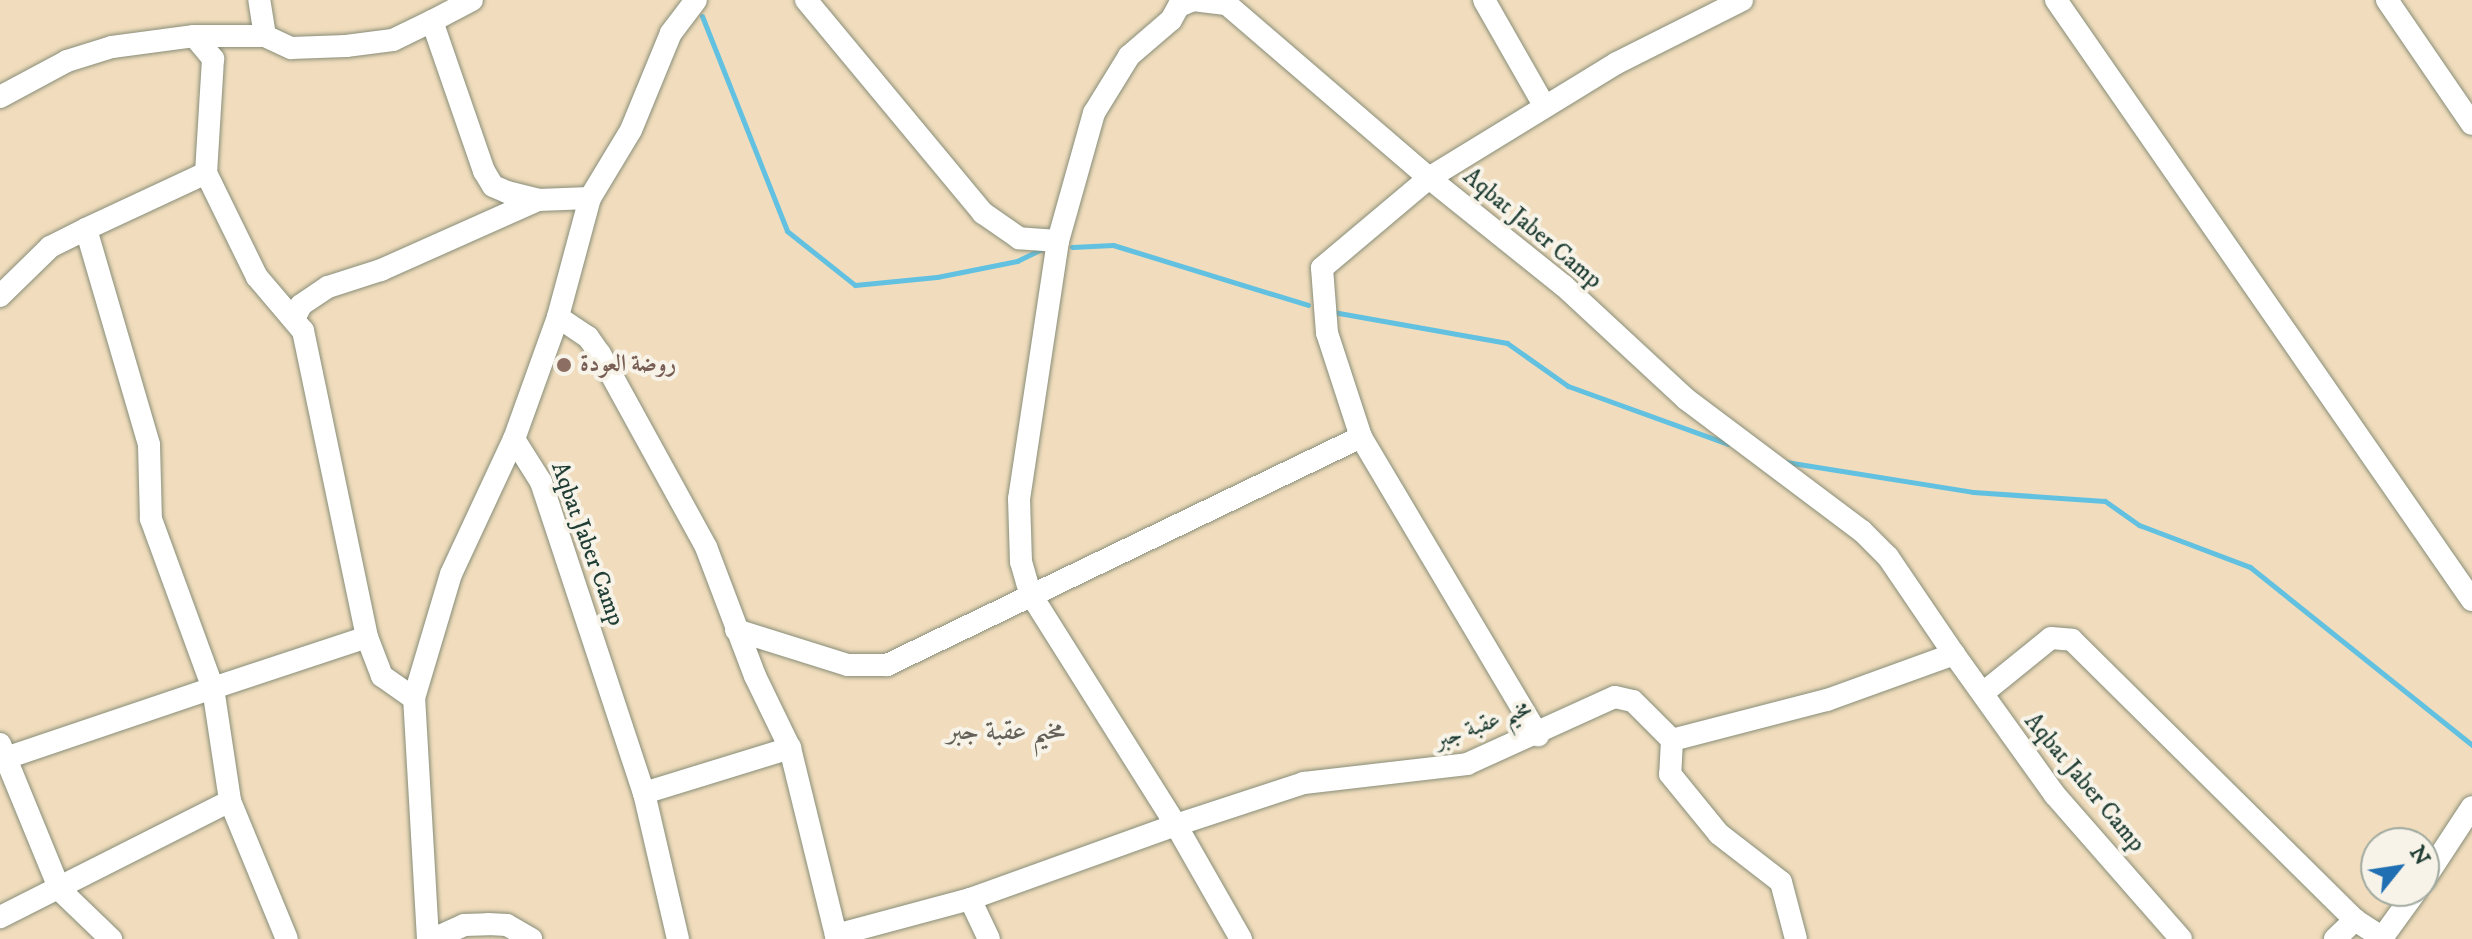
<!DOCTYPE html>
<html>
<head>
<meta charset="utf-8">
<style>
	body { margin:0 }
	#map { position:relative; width:2472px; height:939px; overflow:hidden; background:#f1ddbd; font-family:"IM FELL DW Pica",Amiri,serif }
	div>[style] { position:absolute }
	.stream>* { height:5px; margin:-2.5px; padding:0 2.5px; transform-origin:2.5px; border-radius:2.5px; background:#62c1e0 }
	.roads { filter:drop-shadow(0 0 2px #888d78) drop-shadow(0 0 2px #888d78) }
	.minor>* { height:22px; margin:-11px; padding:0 11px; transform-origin:11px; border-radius:11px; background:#fff }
	.dots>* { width:22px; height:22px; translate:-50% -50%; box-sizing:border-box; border:4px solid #f7f3e8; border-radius:50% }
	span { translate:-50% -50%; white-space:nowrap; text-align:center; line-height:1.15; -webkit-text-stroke:8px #f7f3e8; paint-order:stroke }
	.street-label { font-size:24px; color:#1f3d34 }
	.education-label { font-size:24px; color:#785e54; font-weight:700 }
	.left { translate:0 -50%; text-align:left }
	.quarter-label { font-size:28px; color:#636159 }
	.north { position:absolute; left:2360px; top:827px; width:80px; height:80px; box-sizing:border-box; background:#f7f3e8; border:2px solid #a1aaa0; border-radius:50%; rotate:60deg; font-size:22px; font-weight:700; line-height:32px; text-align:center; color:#1f3d34 }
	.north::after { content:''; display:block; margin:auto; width:28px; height:36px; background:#1f6fb2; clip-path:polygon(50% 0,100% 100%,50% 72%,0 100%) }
</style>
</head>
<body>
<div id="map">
	<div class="stream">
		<div style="left:702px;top:16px;width:231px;rotate:68.4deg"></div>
		<div style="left:787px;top:231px;width:87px;rotate:38.5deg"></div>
		<div style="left:855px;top:285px;width:82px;rotate:-5.6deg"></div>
		<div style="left:937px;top:277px;width:82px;rotate:-11.3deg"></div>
		<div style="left:1017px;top:261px;width:28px;rotate:-26deg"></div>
		<div style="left:1072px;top:247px;width:41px;rotate:-2.8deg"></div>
		<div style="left:1113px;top:245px;width:204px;rotate:17.1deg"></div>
		<div style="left:1333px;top:312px;width:177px;rotate:10.1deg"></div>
		<div style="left:1507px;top:343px;width:75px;rotate:35.2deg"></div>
		<div style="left:1568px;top:386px;width:170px;rotate:19.9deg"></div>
		<div style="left:1786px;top:462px;width:189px;rotate:9.1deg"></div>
		<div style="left:1973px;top:492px;width:132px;rotate:3.9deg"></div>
		<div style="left:2105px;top:501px;width:42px;rotate:35.2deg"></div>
		<div style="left:2139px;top:525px;width:119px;rotate:20.7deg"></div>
		<div style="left:2250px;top:567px;width:285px;rotate:38.7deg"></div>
	</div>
	<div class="roads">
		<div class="minor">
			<div style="left:472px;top:0;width:45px;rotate:152.3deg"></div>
			<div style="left:432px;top:21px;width:159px;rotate:70.9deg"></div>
			<div style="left:484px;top:171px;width:17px;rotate:59deg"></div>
			<div style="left:493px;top:186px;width:15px;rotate:23deg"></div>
			<div style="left:507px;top:192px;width:32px;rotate:14deg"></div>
			<div style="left:538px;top:200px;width:52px;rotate:-2.2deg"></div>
			<div style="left:590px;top:198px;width:123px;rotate:105.1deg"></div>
			<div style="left:558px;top:317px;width:130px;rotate:109.8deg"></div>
			<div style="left:1222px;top:0;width:273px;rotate:40.7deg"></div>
			<div style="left:1429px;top:178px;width:220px;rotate:-31.5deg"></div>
			<div style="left:1617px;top:63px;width:140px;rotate:-26.7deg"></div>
			<div style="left:1484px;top:0;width:121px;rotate:60.3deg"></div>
			<div style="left:2056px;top:0;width:730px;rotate:55.27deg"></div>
			<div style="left:2387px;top:0;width:150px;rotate:55.6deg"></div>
			<div style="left:1179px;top:6px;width:15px;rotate:-23deg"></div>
			<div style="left:1193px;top:0;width:33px;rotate:7deg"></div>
			<div style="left:194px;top:36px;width:71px"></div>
			<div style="left:265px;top:36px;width:36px;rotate:-99deg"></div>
			<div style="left:265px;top:36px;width:29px;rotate:25deg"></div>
			<div style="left:291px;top:48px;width:55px;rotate:-2.1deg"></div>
			<div style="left:346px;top:46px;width:47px;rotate:-7.3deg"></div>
			<div style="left:393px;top:40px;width:43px;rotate:-26deg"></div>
			<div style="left:0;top:97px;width:76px;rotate:-28.2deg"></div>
			<div style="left:67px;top:61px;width:47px;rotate:-17.3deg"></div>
			<div style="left:112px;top:47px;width:83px;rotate:-7.6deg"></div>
			<div style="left:194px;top:36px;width:30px;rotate:50deg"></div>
			<div style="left:213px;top:59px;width:114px;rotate:93.5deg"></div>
			<div style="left:590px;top:198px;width:79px;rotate:-58.9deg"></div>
			<div style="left:631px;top:130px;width:105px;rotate:-67.6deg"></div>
			<div style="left:671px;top:33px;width:41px;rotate:-52.9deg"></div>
			<div style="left:1058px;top:241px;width:133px;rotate:-74.3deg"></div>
			<div style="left:1094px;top:113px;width:67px;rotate:-58.4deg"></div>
			<div style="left:1129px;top:56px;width:55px;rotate:-40.6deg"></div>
			<div style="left:1171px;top:20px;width:23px;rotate:-61deg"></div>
			<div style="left:0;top:296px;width:70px;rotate:-44.4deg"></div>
			<div style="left:50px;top:247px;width:40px;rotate:-26.6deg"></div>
			<div style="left:295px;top:317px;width:13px;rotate:-63deg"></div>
			<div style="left:301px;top:305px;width:32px;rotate:-34deg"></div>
			<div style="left:328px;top:287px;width:56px;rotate:-17.8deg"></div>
			<div style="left:381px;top:270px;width:172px;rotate:-24deg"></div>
			<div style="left:558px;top:317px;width:36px;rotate:34deg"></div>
			<div style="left:588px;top:337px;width:21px;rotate:55deg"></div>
			<div style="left:600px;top:354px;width:220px;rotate:61.2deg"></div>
			<div style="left:706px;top:547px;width:138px;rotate:69.2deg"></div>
			<div style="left:755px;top:676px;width:80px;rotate:64.1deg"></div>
			<div style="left:790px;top:748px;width:193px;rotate:76.2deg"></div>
			<div style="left:836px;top:935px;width:139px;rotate:-15deg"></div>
			<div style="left:970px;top:899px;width:219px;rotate:-19.8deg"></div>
			<div style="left:1176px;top:825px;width:274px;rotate:-122.2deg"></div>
			<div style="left:1030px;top:593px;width:32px;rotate:-106deg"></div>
			<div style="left:1021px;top:562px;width:63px;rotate:-91.8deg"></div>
			<div style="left:1019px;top:499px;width:261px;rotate:-81.4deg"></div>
			<div style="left:1058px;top:241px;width:39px;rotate:-176deg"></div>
			<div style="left:1019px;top:238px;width:44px;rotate:-145.2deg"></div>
			<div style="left:983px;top:213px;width:277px;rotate:-129.7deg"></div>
			<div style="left:1361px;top:437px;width:347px;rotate:59.3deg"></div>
			<div style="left:736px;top:630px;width:117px;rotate:17.4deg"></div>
			<div style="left:848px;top:665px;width:39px"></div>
			<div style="left:887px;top:665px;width:526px;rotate:-25.69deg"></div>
			<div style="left:1361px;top:437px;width:109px;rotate:-108.1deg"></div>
			<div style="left:1327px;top:333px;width:65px;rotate:-94.4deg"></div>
			<div style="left:1322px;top:268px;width:140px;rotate:-40.1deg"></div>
			<div style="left:1429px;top:178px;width:173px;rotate:38.7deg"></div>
			<div style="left:1564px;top:286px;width:166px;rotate:42.8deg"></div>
			<div style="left:1686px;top:399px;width:220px;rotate:36.9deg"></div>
			<div style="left:1862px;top:531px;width:37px;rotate:45deg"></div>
			<div style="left:1888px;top:557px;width:117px;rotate:55.8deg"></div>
			<div style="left:367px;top:637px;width:313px;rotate:-101.8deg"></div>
			<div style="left:303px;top:331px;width:71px;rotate:-130.4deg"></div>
			<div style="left:257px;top:277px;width:116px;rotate:-116.1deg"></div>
			<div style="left:206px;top:173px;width:132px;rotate:155deg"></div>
			<div style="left:86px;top:229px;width:225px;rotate:73.7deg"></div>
			<div style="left:149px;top:445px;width:74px;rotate:88.5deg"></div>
			<div style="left:151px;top:519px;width:180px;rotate:69.9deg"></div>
			<div style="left:213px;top:688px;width:162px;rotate:-18.3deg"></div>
			<div style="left:367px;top:637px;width:42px;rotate:69deg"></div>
			<div style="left:382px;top:676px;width:39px;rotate:35deg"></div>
			<div style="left:1983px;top:693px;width:87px;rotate:-39deg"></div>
			<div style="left:2051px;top:638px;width:21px;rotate:5deg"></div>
			<div style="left:2072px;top:640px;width:398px;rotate:44.7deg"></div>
			<div style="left:1672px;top:740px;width:160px;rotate:-14.5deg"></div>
			<div style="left:1827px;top:700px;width:135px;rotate:-19.9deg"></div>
			<div style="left:1954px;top:654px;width:173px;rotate:54.4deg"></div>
			<div style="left:2055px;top:795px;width:191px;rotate:48.8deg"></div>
			<div style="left:0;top:744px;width:158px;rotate:67.7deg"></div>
			<div style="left:60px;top:890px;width:71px;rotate:43.9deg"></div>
			<div style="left:0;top:760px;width:225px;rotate:-18.7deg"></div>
			<div style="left:213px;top:688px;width:114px;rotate:81.4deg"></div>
			<div style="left:230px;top:801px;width:258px;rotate:153.2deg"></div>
			<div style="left:644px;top:793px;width:153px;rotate:-17.1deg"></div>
			<div style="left:230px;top:801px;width:149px;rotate:67.6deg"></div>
			<div style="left:2424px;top:880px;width:87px;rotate:-56.7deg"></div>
			<div style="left:970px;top:899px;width:44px;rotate:64.6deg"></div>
			<div style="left:2382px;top:938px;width:58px;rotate:-54.1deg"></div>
			<div style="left:428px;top:939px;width:241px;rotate:-93.3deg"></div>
			<div style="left:414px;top:698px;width:129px;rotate:-73.4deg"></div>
			<div style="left:451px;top:574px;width:149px;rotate:-65deg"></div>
			<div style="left:514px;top:439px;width:51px;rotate:57.9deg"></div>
			<div style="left:541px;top:482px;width:328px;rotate:71.7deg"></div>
			<div style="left:644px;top:793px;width:150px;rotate:76.9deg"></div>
			<div style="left:433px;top:939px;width:34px;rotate:-24deg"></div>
			<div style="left:464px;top:925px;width:24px;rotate:-2deg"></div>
			<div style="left:488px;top:924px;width:19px;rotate:3deg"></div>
			<div style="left:507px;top:925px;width:28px;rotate:30deg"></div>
			<div style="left:1241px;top:939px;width:131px;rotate:-119.7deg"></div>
			<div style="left:1176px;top:825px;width:135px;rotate:-18.2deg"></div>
			<div style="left:1304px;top:783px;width:164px;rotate:-6.6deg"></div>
			<div style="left:1467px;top:764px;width:162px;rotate:-24.4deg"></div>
			<div style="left:1615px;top:697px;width:18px;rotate:13deg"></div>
			<div style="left:1633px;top:701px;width:55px;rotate:45deg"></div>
			<div style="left:1672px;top:740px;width:34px;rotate:93deg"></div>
			<div style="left:1670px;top:774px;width:77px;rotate:50.8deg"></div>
			<div style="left:1719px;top:834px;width:78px;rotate:37.7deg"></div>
			<div style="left:1781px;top:882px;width:59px;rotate:75.3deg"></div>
			<div style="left:2335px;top:939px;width:28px;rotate:-44deg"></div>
			<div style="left:2355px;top:920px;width:35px;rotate:33deg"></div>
		</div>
	</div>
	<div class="dots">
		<div style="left:564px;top:365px;background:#8d6e63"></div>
	</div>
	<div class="street-label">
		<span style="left:1532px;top:229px;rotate:40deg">Aqbat Jaber Camp</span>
		<span style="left:587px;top:544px;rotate:70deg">Aqbat Jaber Camp</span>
		<span style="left:1483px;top:725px;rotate:-20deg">مخيم عقبة جبر</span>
		<span style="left:2084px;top:783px;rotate:50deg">Aqbat Jaber Camp</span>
	</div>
	<div class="education-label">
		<span class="left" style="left:580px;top:365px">روضة العودة</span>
	</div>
	<div class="quarter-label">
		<span style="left:1006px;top:731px">مخيم عقبة جبر</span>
	</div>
	<div class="north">N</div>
</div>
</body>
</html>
